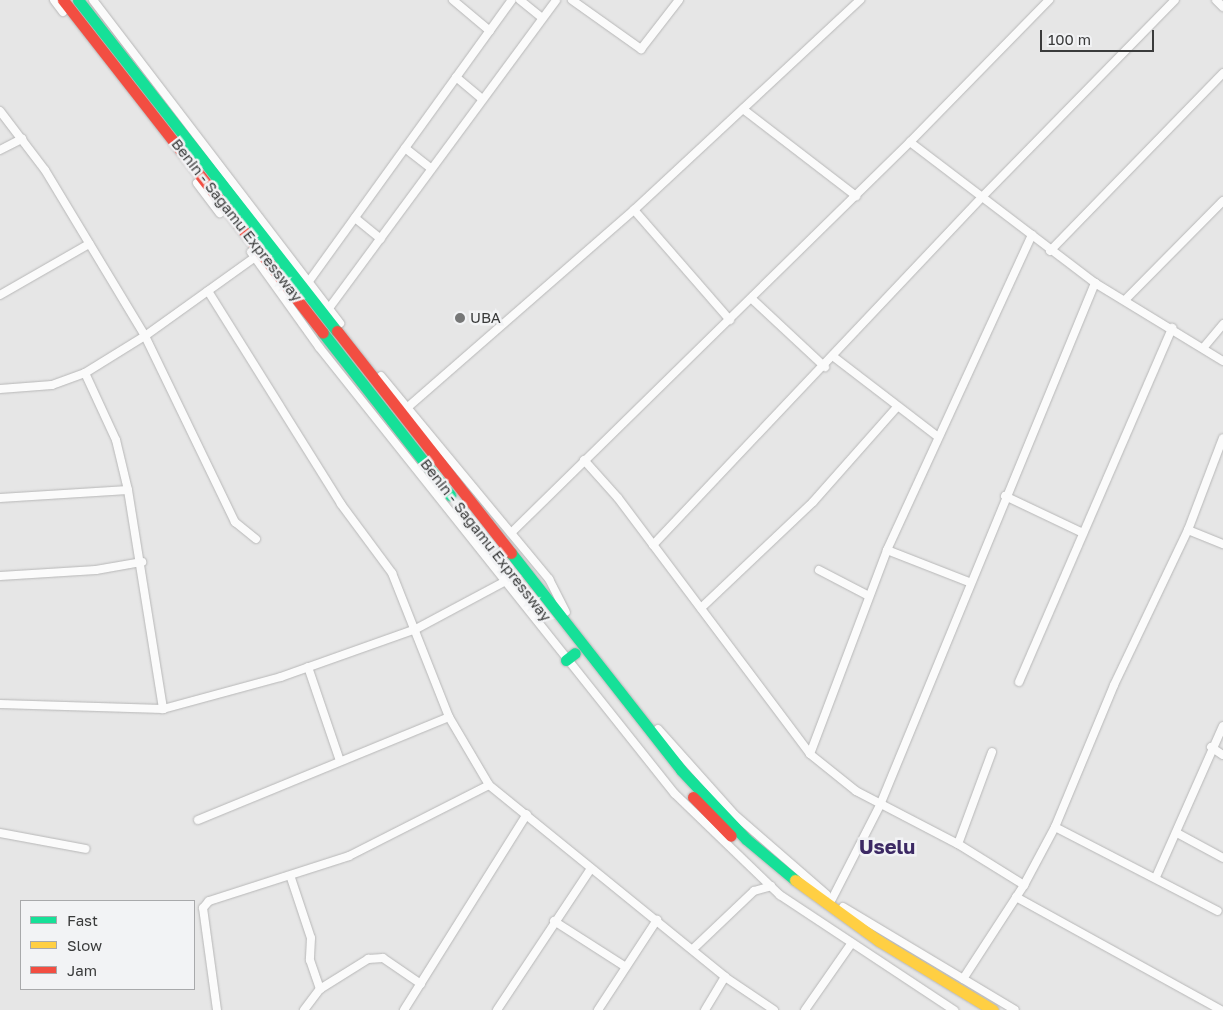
<!DOCTYPE html>
<html>
<head>
<meta charset="utf-8">
<style>
	body { margin:0 }
	#map { position:relative; width:1223px; height:1010px; overflow:hidden; background:#e6e6e6; font-family:"Golos Text",sans-serif }
	div>[style] { position:absolute }
	.roads { filter:drop-shadow(0 0 1px #b7b7b7) drop-shadow(0 0 1px #b7b7b7) }
	.street>* { height:8px; margin:-4px; padding:0 4px; transform-origin:4px; border-radius:4px; background:#fbfbfb }
	.fast>* { height:11px; margin:-5.5px; padding:0 5.5px; transform-origin:5.5px; border-radius:5.5px; background:#16e098 }
	.slow>* { height:11px; margin:-5.5px; padding:0 5.5px; transform-origin:5.5px; border-radius:5.5px; background:#ffcf43 }
	.jam>* { height:11px; margin:-5.5px; padding:0 5.5px; transform-origin:5.5px; border-radius:5.5px; background:#f24e42 }
	.dots>* { width:14px; height:14px; translate:-50% -50%; box-sizing:border-box; border:2px solid #f2f3f5; border-radius:50% }
	span { translate:-50% -50%; white-space:nowrap; text-align:center; line-height:1.15; -webkit-text-stroke:5px #f2f3f5; paint-order:stroke }
	.street-label { font-size:15px; color:#3a3b3b }
	.poi-label { font-size:15px; color:#3a3b3b }
	.left { translate:0 -50%; text-align:left }
	.district-label { font-size:20px; color:#3c2964; font-weight:700 }
	.legend { position:absolute; left:20px; top:900px; width:175px; height:90px; box-sizing:border-box; background:#f2f3f5; border:1px solid #a8a9ab; margin:0; padding:6px 9px; list-style:none; font-size:15px; color:#3a3b3b }
	.legend li { display:flex; align-items:center; gap:10px; height:25px }
	.legend b { width:25px; border:1px solid #a8a9ab }
	.scale { position:absolute; left:1040px; top:30px; width:114px; height:22px; box-sizing:border-box; border:2px solid #3a3b3b; border-top:0; padding-left:6px; font-size:15px; line-height:18px; white-space:nowrap; color:#3a3b3b; -webkit-text-stroke:4px #f2f3f5; paint-order:stroke }
</style>
</head>
<body>
<div id="map">
	<div class="roads">
		<div class="street">
			<div style="left:54px;top:0;width:15px;rotate:53deg"></div>
			<div style="left:93px;top:0;width:407px;rotate:52.6deg"></div>
			<div style="left:453px;top:0;width:48px;rotate:40deg"></div>
			<div style="left:520px;top:0;width:27px;rotate:39deg"></div>
			<div style="left:572px;top:0;width:85px;rotate:35.4deg"></div>
			<div style="left:641px;top:49px;width:62px;rotate:-52.2deg"></div>
			<div style="left:1216px;top:0;width:10px;rotate:45deg"></div>
			<div style="left:456px;top:77px;width:34px;rotate:40deg"></div>
			<div style="left:743px;top:109px;width:143px;rotate:37.6deg"></div>
			<div style="left:0;top:111px;width:74px;rotate:52.7deg"></div>
			<div style="left:45px;top:170px;width:194px;rotate:58.9deg"></div>
			<div style="left:145px;top:336px;width:207px;rotate:64.2deg"></div>
			<div style="left:235px;top:522px;width:27px;rotate:39deg"></div>
			<div style="left:910px;top:142px;width:233px;rotate:37.3deg"></div>
			<div style="left:1095px;top:283px;width:150px;rotate:31.4deg"></div>
			<div style="left:405px;top:148px;width:33px;rotate:38deg"></div>
			<div style="left:0;top:150px;width:25px;rotate:-27deg"></div>
			<div style="left:197px;top:183px;width:38px;rotate:53deg"></div>
			<div style="left:634px;top:210px;width:146px;rotate:48.9deg"></div>
			<div style="left:355px;top:218px;width:33px;rotate:39deg"></div>
			<div style="left:1050px;top:251px;width:248px;rotate:-45.8deg"></div>
			<div style="left:251px;top:252px;width:117px;rotate:54.4deg"></div>
			<div style="left:319px;top:347px;width:571px;rotate:51.47deg"></div>
			<div style="left:675px;top:794px;width:146px;rotate:43.9deg"></div>
			<div style="left:780px;top:895px;width:209px;rotate:33.5deg"></div>
			<div style="left:307px;top:284px;width:350px;rotate:-54.2deg"></div>
			<div style="left:208px;top:291px;width:251px;rotate:58deg"></div>
			<div style="left:341px;top:504px;width:86px;rotate:53.5deg"></div>
			<div style="left:392px;top:573px;width:155px;rotate:68.4deg"></div>
			<div style="left:449px;top:717px;width:79px;rotate:59.5deg"></div>
			<div style="left:489px;top:785px;width:304px;rotate:39.1deg"></div>
			<div style="left:725px;top:977px;width:59px;rotate:34deg"></div>
			<div style="left:0;top:295px;width:103px;rotate:-29.8deg"></div>
			<div style="left:752px;top:299px;width:100px;rotate:43deg"></div>
			<div style="left:1126px;top:299px;width:138px;rotate:-45.3deg"></div>
			<div style="left:327px;top:311px;width:386px;rotate:-53.6deg"></div>
			<div style="left:1204px;top:347px;width:30px;rotate:-50deg"></div>
			<div style="left:834px;top:357px;width:130px;rotate:37.5deg"></div>
			<div style="left:85px;top:373px;width:74px;rotate:65.2deg"></div>
			<div style="left:116px;top:440px;width:51px;rotate:76.5deg"></div>
			<div style="left:128px;top:490px;width:222px;rotate:80.9deg"></div>
			<div style="left:381px;top:376px;width:264px;rotate:50.4deg"></div>
			<div style="left:549px;top:579px;width:37px;rotate:63deg"></div>
			<div style="left:0;top:389px;width:52px;rotate:-4.4deg"></div>
			<div style="left:52px;top:385px;width:35px;rotate:-20deg"></div>
			<div style="left:85px;top:373px;width:70px;rotate:-31.7deg"></div>
			<div style="left:145px;top:336px;width:139px;rotate:-35.6deg"></div>
			<div style="left:408px;top:407px;width:300px;rotate:-41.1deg"></div>
			<div style="left:634px;top:210px;width:309px;rotate:-42.9deg"></div>
			<div style="left:584px;top:460px;width:51px;rotate:48.2deg"></div>
			<div style="left:618px;top:498px;width:320px;rotate:53.1deg"></div>
			<div style="left:810px;top:754px;width:59px;rotate:38.8deg"></div>
			<div style="left:856px;top:791px;width:115px;rotate:27.5deg"></div>
			<div style="left:958px;top:844px;width:78px;rotate:31.8deg"></div>
			<div style="left:1005px;top:496px;width:86px;rotate:25.4deg"></div>
			<div style="left:0;top:498px;width:128px;rotate:-3.6deg"></div>
			<div style="left:1188px;top:530px;width:38px;rotate:22deg"></div>
			<div style="left:511px;top:533px;width:559px;rotate:-44.42deg"></div>
			<div style="left:910px;top:142px;width:199px;rotate:-45.6deg"></div>
			<div style="left:653px;top:545px;width:480px;rotate:-46.6deg"></div>
			<div style="left:983px;top:196px;width:274px;rotate:-45.6deg"></div>
			<div style="left:887px;top:550px;width:90px;rotate:21.4deg"></div>
			<div style="left:819px;top:570px;width:56px;rotate:27.5deg"></div>
			<div style="left:0;top:576px;width:96px;rotate:-3.6deg"></div>
			<div style="left:96px;top:570px;width:47px;rotate:-9.9deg"></div>
			<div style="left:701px;top:608px;width:154px;rotate:-43.4deg"></div>
			<div style="left:813px;top:502px;width:127px;rotate:-48.5deg"></div>
			<div style="left:308px;top:667px;width:99px;rotate:71.2deg"></div>
			<div style="left:1019px;top:682px;width:386px;rotate:-66.6deg"></div>
			<div style="left:0;top:704px;width:163px;rotate:1.8deg"></div>
			<div style="left:163px;top:709px;width:122px;rotate:-15.2deg"></div>
			<div style="left:281px;top:677px;width:143px;rotate:-19.6deg"></div>
			<div style="left:416px;top:629px;width:102px;rotate:-28.1deg"></div>
			<div style="left:658px;top:729px;width:115px;rotate:48.2deg"></div>
			<div style="left:735px;top:815px;width:121px;rotate:41deg"></div>
			<div style="left:1211px;top:747px;width:14px;rotate:34deg"></div>
			<div style="left:810px;top:754px;width:218px;rotate:-69.3deg"></div>
			<div style="left:887px;top:550px;width:347px;rotate:-65.3deg"></div>
			<div style="left:198px;top:820px;width:271px;rotate:-22.3deg"></div>
			<div style="left:1055px;top:827px;width:183px;rotate:27.3deg"></div>
			<div style="left:0;top:833px;width:87px;rotate:10.5deg"></div>
			<div style="left:1177px;top:833px;width:52px;rotate:28.5deg"></div>
			<div style="left:958px;top:844px;width:98px;rotate:-69.7deg"></div>
			<div style="left:1156px;top:877px;width:165px;rotate:-66.1deg"></div>
			<div style="left:291px;top:878px;width:63px;rotate:71.6deg"></div>
			<div style="left:311px;top:938px;width:22px;rotate:93deg"></div>
			<div style="left:310px;top:960px;width:31px;rotate:71deg"></div>
			<div style="left:1016px;top:897px;width:234px;rotate:28.9deg"></div>
			<div style="left:832px;top:899px;width:106px;rotate:-62.9deg"></div>
			<div style="left:880px;top:805px;width:565px;rotate:-67.61deg"></div>
			<div style="left:843px;top:907px;width:200px;rotate:30.9deg"></div>
			<div style="left:554px;top:921px;width:85px;rotate:32.6deg"></div>
			<div style="left:693px;top:949px;width:84px;rotate:-43.6deg"></div>
			<div style="left:754px;top:891px;width:18px;rotate:-16deg"></div>
			<div style="left:963px;top:979px;width:112px;rotate:-57deg"></div>
			<div style="left:1024px;top:885px;width:66px;rotate:-61.9deg"></div>
			<div style="left:1055px;top:827px;width:154px;rotate:-67.4deg"></div>
			<div style="left:1114px;top:685px;width:172px;rotate:-64.5deg"></div>
			<div style="left:1188px;top:530px;width:98px;rotate:-69.2deg"></div>
			<div style="left:217px;top:1010px;width:103px;rotate:-97.8deg"></div>
			<div style="left:203px;top:908px;width:9px;rotate:-49deg"></div>
			<div style="left:209px;top:901px;width:147px;rotate:-17.8deg"></div>
			<div style="left:349px;top:856px;width:157px;rotate:-26.9deg"></div>
			<div style="left:304px;top:1010px;width:26px;rotate:-53deg"></div>
			<div style="left:320px;top:989px;width:57px;rotate:-32deg"></div>
			<div style="left:368px;top:959px;width:15px;rotate:-4deg"></div>
			<div style="left:383px;top:958px;width:46px;rotate:34.4deg"></div>
			<div style="left:404px;top:1010px;width:231px;rotate:-57.9deg"></div>
			<div style="left:497px;top:1010px;width:168px;rotate:-56.4deg"></div>
			<div style="left:598px;top:1010px;width:108px;rotate:-56.8deg"></div>
			<div style="left:705px;top:1010px;width:39px;rotate:-59deg"></div>
			<div style="left:805px;top:1010px;width:80px;rotate:-55.1deg"></div>
		</div>
		<div class="fast">
			<div style="left:78px;top:0;width:420px;rotate:52deg"></div>
			<div style="left:323px;top:333px;width:206px;rotate:51.9deg"></div>
			<div style="left:511px;top:553px;width:276px;rotate:51.9deg"></div>
			<div style="left:681px;top:770px;width:95px;rotate:46.7deg"></div>
			<div style="left:746px;top:839px;width:64px;rotate:39.9deg"></div>
			<div style="left:566px;top:660px;width:11px;rotate:-38deg"></div>
		</div>
		<div class="slow">
			<div style="left:795px;top:880px;width:104px;rotate:36deg"></div>
			<div style="left:879px;top:941px;width:133px;rotate:31.2deg"></div>
		</div>
		<div class="jam">
			<div style="left:63px;top:0;width:422px;rotate:52deg"></div>
			<div style="left:337px;top:331px;width:282px;rotate:51.9deg"></div>
			<div style="left:693px;top:797px;width:54px;rotate:45.7deg"></div>
		</div>
	</div>
	<div class="dots">
		<div style="left:460px;top:318px;background:#767777"></div>
	</div>
	<div class="street-label">
		<span style="left:237px;top:220px;rotate:52deg">Benin - Sagamu Expressway</span>
		<span style="left:486px;top:540px;rotate:52deg">Benin - Sagamu Expressway</span>
	</div>
	<div class="poi-label">
		<span class="left" style="left:470px;top:318px">UBA</span>
	</div>
	<div class="district-label">
		<span style="left:887px;top:846px">Uselu</span>
	</div>
	<ul class="legend">
	<li><b style="height:6px;background:#16e098"></b>Fast</li>
	<li><b style="height:6px;background:#ffcf43"></b>Slow</li>
	<li><b style="height:6px;background:#f24e42"></b>Jam</li>
	</ul>
	<div class="scale">100 m</div>
</div>
</body>
</html>
